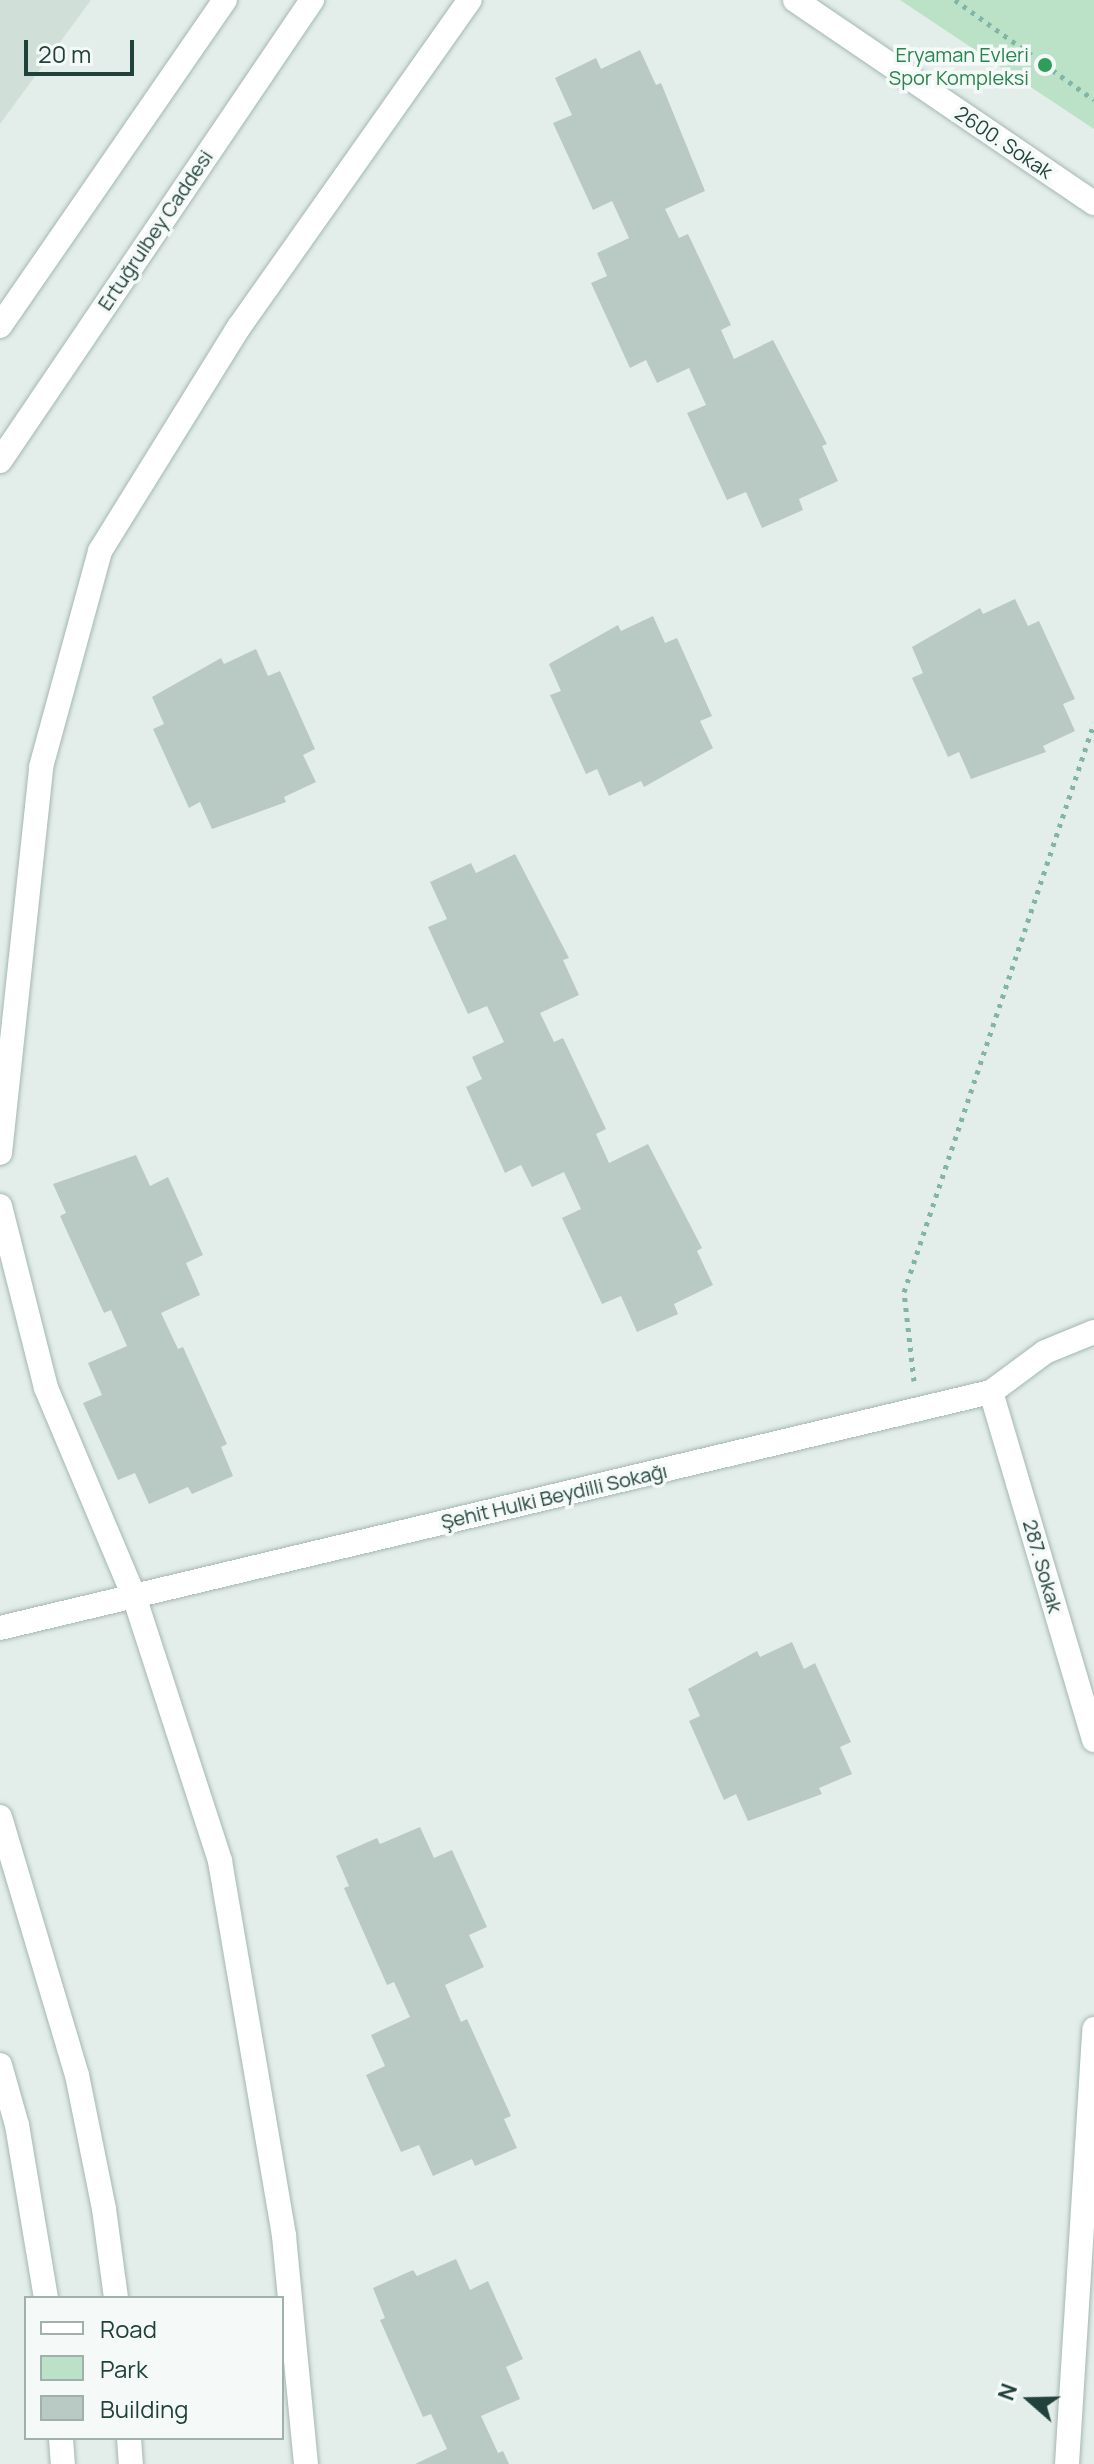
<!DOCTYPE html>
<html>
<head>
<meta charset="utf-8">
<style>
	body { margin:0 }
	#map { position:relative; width:1094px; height:2464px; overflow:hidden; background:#e3eeea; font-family:Manrope,sans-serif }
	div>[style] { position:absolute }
	.built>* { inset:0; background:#d1dfd9 }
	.green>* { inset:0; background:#bbe1c7 }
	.building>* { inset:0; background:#b8cac3 }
	.path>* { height:5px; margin-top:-2.5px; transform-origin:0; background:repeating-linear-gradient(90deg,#81b5a7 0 4px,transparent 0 10px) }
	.roads { filter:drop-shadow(0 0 2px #a5b7b2) drop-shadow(0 0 2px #a5b7b2) }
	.minor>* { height:24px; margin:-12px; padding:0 12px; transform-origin:12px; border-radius:12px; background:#fff }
	.secondary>* { height:24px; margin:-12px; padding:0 12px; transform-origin:12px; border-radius:12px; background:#fff }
	.dots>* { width:22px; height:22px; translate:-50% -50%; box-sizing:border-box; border:4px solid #f5faf8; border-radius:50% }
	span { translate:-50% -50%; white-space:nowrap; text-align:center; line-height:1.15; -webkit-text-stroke:7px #f5faf8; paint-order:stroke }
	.leisure-label { font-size:20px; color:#27864d }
	.right { translate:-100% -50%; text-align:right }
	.street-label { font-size:20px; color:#21423b }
	.legend { position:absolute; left:24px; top:2296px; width:260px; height:144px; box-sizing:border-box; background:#f5faf8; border:2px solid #a0b0ac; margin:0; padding:10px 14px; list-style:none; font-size:24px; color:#21423b }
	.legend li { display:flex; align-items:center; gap:16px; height:40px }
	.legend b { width:40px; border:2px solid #a0b0ac }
	.north { position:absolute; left:990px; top:2360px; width:80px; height:80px; -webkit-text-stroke:6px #f5faf8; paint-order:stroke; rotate:290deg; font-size:22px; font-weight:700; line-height:32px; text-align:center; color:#21423b }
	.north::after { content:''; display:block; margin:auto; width:28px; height:36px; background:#21423b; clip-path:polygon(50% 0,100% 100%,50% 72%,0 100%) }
	.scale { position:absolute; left:24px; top:40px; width:110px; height:36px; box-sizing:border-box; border:4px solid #21423b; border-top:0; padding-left:10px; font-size:24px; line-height:28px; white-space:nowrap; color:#21423b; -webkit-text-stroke:6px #f5faf8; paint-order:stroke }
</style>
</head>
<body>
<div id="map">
	<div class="built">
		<div style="clip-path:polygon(0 0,91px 0,0 124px)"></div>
	</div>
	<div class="green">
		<div style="clip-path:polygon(900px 0,1094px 0,1094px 129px)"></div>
	</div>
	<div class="building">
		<div style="clip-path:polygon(640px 50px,656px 85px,661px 83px,705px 191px,665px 209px,679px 238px,688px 234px,731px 325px,721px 330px,734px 359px,773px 340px,827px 444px,822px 446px,838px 481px,799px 499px,803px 510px,762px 528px,746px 492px,727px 500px,687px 413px,706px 405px,689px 368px,657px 383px,646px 360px,630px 368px,591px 283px,607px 276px,597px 253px,629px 238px,612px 201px,593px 210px,553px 123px,572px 115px,555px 78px,596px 58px,601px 69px)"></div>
		<div style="clip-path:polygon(1015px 599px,1028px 626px,1039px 621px,1075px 699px,1063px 704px,1075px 731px,1043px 746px,1046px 752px,971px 779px,959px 752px,948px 757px,912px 678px,923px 673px,912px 647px,980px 608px,983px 614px)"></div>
		<div style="clip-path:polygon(653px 616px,665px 643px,677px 638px,712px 716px,700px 721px,713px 748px,644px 787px,641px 781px,609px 796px,597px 769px,586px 774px,550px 695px,561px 691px,549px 664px,618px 625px,621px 631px)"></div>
		<div style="clip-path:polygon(256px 649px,268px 676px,280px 671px,315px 749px,303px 755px,316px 782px,284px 797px,286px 802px,212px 829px,200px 802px,189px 808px,153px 729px,164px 724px,152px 697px,221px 658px,224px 664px)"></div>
		<div style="clip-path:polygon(515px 854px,569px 958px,563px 960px,579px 995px,540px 1013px,554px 1042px,563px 1038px,606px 1129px,596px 1134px,609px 1163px,648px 1144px,702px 1248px,697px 1251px,713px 1285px,674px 1304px,678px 1314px,637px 1332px,621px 1296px,602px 1304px,562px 1218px,581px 1209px,564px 1172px,532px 1187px,521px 1165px,505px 1173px,466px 1087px,482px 1079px,472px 1057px,504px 1042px,487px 1006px,468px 1014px,428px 927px,447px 919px,430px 882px,471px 863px,476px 873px)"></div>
		<div style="clip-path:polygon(136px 1155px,150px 1186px,168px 1177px,203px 1255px,186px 1263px,200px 1295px,161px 1313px,178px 1349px,183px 1347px,227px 1444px,221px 1447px,233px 1476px,192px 1494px,188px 1487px,149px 1504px,135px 1473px,118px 1480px,83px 1403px,102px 1395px,88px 1363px,127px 1346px,111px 1310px,104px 1313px,60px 1216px,66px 1213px,53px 1184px)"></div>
		<div style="clip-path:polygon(792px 1642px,804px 1669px,815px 1663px,851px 1742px,840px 1747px,852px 1774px,819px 1788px,822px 1794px,748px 1821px,736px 1794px,724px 1800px,689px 1721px,700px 1716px,688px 1689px,757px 1651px,760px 1657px)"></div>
		<div style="clip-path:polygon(420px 1827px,434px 1858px,452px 1850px,487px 1927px,469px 1935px,484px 1967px,445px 1985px,461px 2022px,467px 2019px,511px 2116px,504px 2119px,517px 2148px,475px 2166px,472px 2159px,433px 2176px,419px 2145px,401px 2152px,366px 2075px,385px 2066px,371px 2035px,410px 2017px,394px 1982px,387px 1985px,344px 1888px,349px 1886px,336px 1856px,377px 1838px,380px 1844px)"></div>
		<div style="clip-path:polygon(456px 2259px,470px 2290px,488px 2281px,523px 2359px,506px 2367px,520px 2399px,481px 2416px,498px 2453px,503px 2451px,509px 2464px,415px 2464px,447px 2449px,431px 2414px,423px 2417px,380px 2320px,385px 2318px,373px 2288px,413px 2270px,417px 2276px)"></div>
	</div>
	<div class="path">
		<div style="left:955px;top:0;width:171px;rotate:35.7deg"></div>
		<div style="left:914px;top:1381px;width:90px;rotate:-96.4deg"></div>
		<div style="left:904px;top:1292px;width:600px;rotate:-71.53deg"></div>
	</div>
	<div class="roads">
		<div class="minor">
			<div style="left:795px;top:0;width:361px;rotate:34.2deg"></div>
			<div style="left:0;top:1153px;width:388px;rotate:-83.9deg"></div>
			<div style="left:41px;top:767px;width:224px;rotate:-74.7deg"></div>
			<div style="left:100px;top:551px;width:264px;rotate:-58.2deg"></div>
			<div style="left:239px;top:327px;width:400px;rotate:-54.8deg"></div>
			<div style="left:0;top:1206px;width:188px;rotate:75.8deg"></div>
			<div style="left:46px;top:1388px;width:226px;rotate:67.1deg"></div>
			<div style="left:134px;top:1596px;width:279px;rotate:72deg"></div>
			<div style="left:220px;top:1861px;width:380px;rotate:80.3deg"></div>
			<div style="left:284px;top:2236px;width:229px;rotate:84.5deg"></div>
			<div style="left:991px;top:1392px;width:363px;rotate:73.5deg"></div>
			<div style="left:0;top:1628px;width:1019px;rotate:-13.4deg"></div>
			<div style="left:991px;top:1392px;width:67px;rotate:-36.5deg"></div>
			<div style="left:1045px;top:1352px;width:53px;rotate:-22.2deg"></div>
			<div style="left:1067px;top:2464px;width:436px;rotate:-86.4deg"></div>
		</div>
		<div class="secondary">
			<div style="left:0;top:326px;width:396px;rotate:-55.4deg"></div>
			<div style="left:0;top:461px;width:557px;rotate:-55.91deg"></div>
			<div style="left:0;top:1817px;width:269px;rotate:73.4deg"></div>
			<div style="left:77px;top:2075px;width:137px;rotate:78.6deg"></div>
			<div style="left:104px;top:2209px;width:90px;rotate:82.3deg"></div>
			<div style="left:0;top:2065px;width:62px;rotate:74.2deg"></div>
			<div style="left:17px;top:2125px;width:175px;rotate:80.5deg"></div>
			<div style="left:61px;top:2438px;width:26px;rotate:86deg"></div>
			<div style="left:129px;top:2438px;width:26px;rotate:86deg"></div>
		</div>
	</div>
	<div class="dots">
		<div style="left:1045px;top:65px;background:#2e9e5b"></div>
	</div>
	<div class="leisure-label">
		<span class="right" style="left:1029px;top:66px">Eryaman Evleri<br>Spor Kompleksi</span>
	</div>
	<div class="street-label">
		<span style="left:1004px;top:142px;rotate:34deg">2600. Sokak</span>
		<span style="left:155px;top:230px;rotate:-56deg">Ertuğrulbey Caddesi</span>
		<span style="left:554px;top:1496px;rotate:-13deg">Şehit Hulki Beydilli Sokağı</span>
		<span style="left:1043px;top:1566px;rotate:74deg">287. Sokak</span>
	</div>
	<ul class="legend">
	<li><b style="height:10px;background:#fff"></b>Road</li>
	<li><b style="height:22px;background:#bbe1c7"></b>Park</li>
	<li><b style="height:22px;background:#b8cac3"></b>Building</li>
	</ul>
	<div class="north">N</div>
	<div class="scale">20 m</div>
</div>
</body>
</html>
